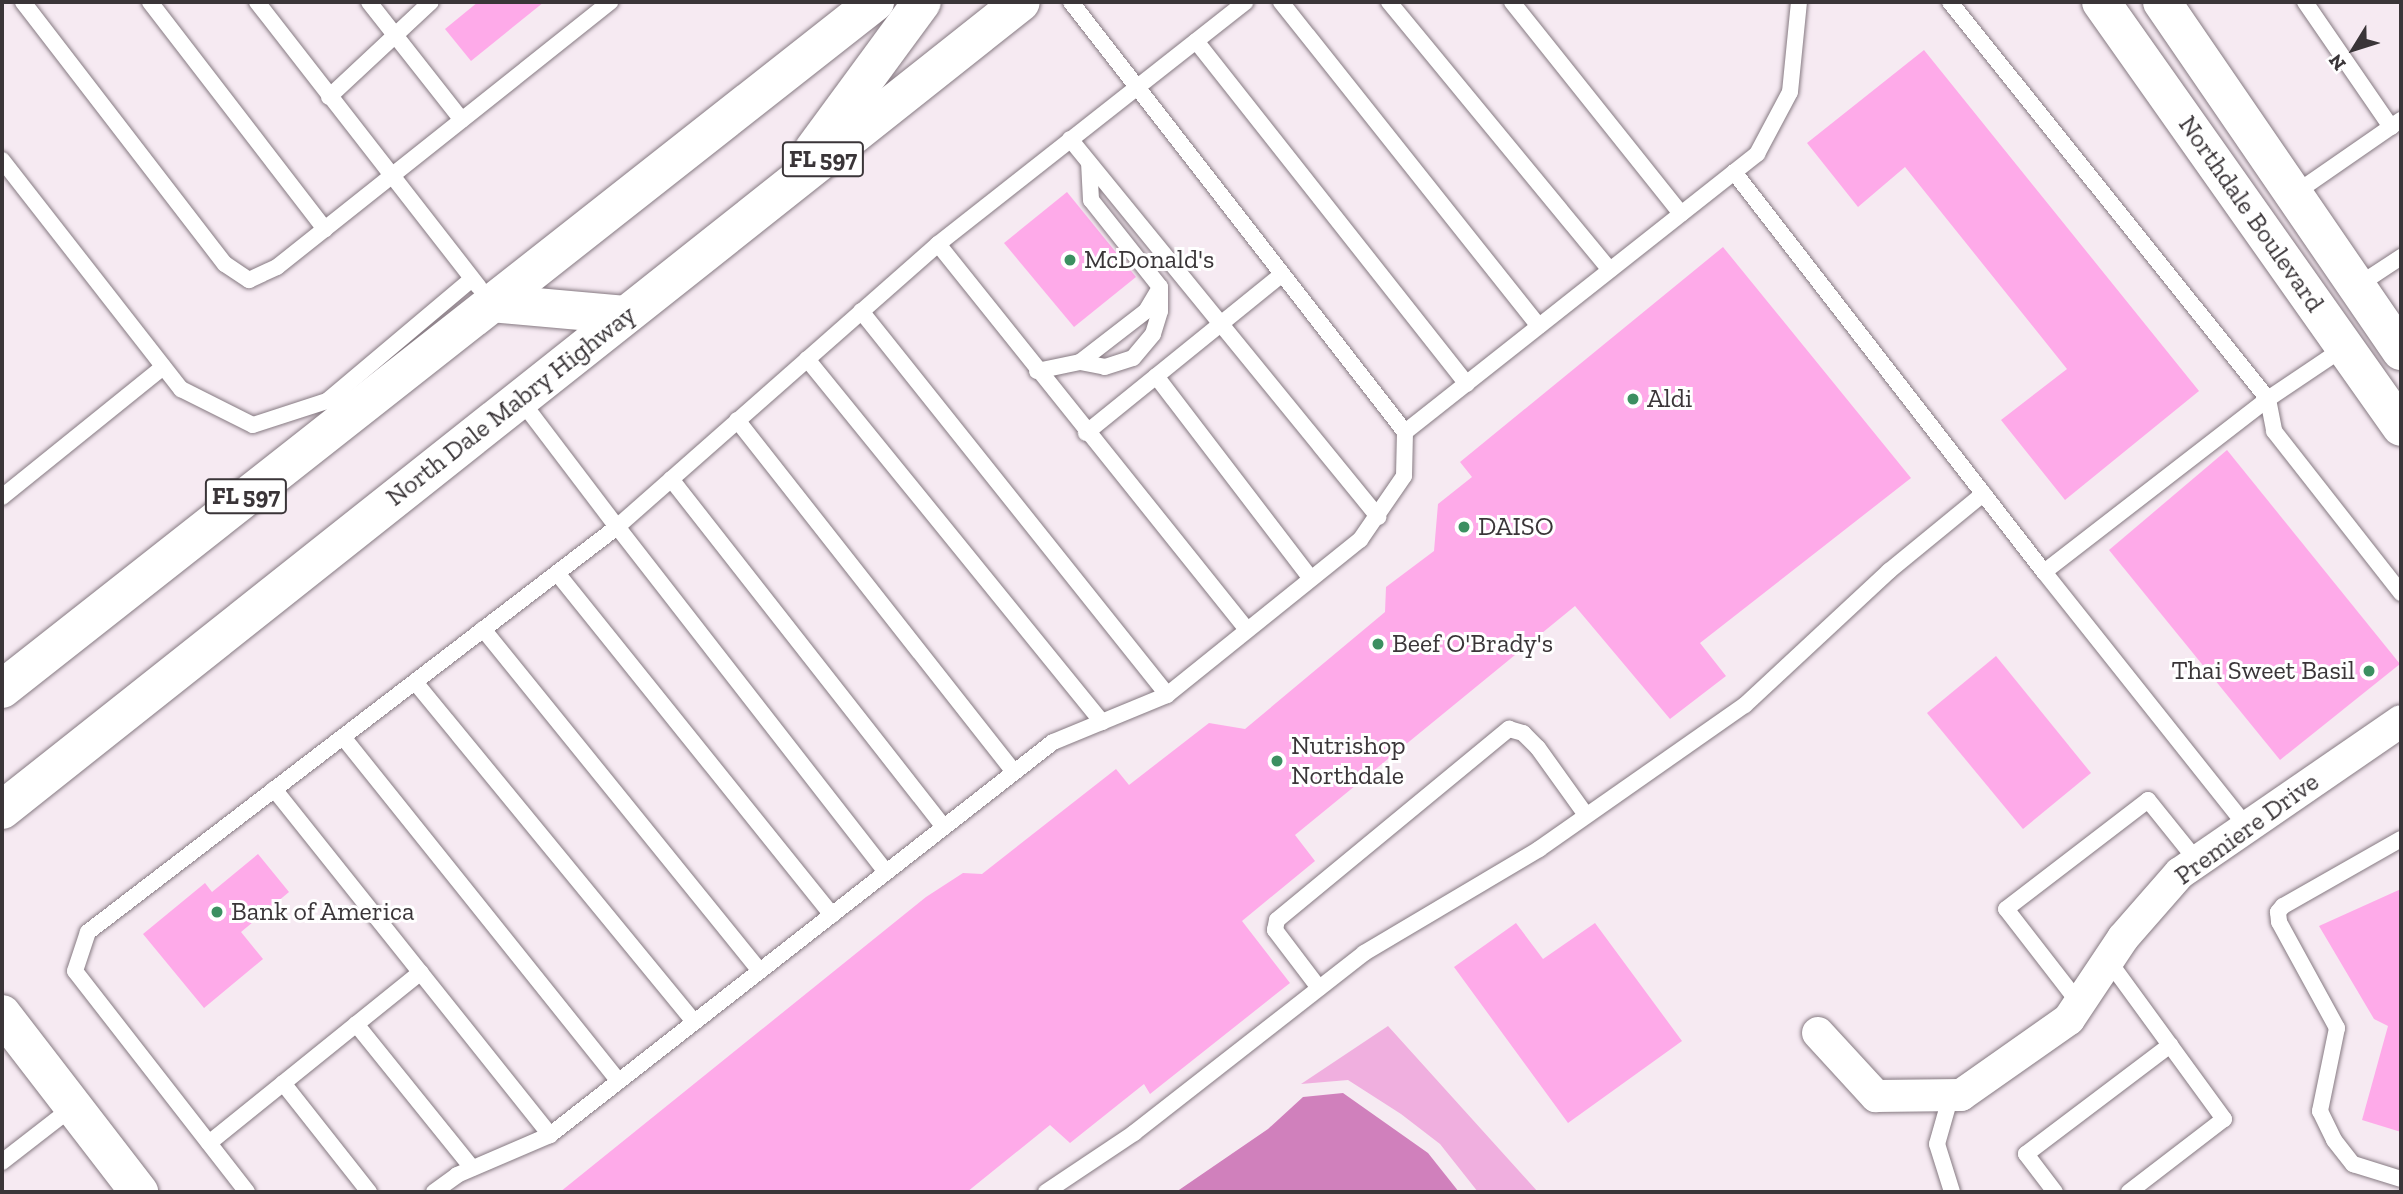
<!DOCTYPE html>
<html>
<head>
<meta charset="utf-8">
<style>
	body { margin:0 }
	#map { position:relative; width:2403px; height:1194px; overflow:hidden; background:#f6eaf2; font-family:"Zilla Slab",serif }
	div>[style] { position:absolute }
	.green>* { inset:0; background:#f0afdf }
	.water>* { inset:0; background:#d080bc }
	.building>* { inset:0; background:#feaae9 }
	.roads { filter:drop-shadow(0 0 2px #867a82) drop-shadow(0 0 2px #867a82) }
	.service>* { height:16px; margin:-8px; padding:0 8px; transform-origin:8px; border-radius:8px; background:#fff }
	.minor>* { height:32px; margin:-16px; padding:0 16px; transform-origin:16px; border-radius:16px; background:#fff }
	.tertiary>* { height:38px; margin:-19px; padding:0 19px; transform-origin:19px; border-radius:19px; background:#fff }
	.primary>* { height:38px; margin:-19px; padding:0 19px; transform-origin:19px; border-radius:19px; background:#fff }
	.dots>* { width:19px; height:19px; translate:-50% -50%; box-sizing:border-box; border:4px solid #fff; border-radius:50% }
	span { translate:-50% -50%; white-space:nowrap; text-align:center; line-height:1.15; -webkit-text-stroke:6px #fff; paint-order:stroke }
	.shield-label span { padding:2px 5px; background:#fff; border:2px solid; border-radius:5px; -webkit-text-stroke-width:0 }
	.shield-label { font-size:24px; color:#3a3538; font-weight:700 }
	.street-label { font-size:26px; color:#3a3538 }
	.poi-label { font-size:26px; color:#3a3538 }
	.left { translate:0 -50%; text-align:left }
	.right { translate:-100% -50%; text-align:right }
	.frame { position:absolute; inset:0; border:4px solid #3a3538; pointer-events:none }
	.north { position:absolute; left:2319px; top:14px; width:70px; height:70px; -webkit-text-stroke:5px #fff; paint-order:stroke; rotate:232deg; font-size:19px; font-weight:700; line-height:28px; text-align:center; color:#3a3538 }
	.north::after { content:''; display:block; margin:auto; width:24px; height:32px; background:#3a3538; clip-path:polygon(50% 0,100% 100%,50% 72%,0 100%) }
</style>
</head>
<body>
<div id="map">
	<div class="green">
		<div style="clip-path:polygon(1388px 1026px,1538px 1192px,1478px 1192px,1440px 1144px,1401px 1114px,1348px 1080px,1301px 1084px)"></div>
	</div>
	<div class="water">
		<div style="clip-path:polygon(1343px 1093px,1428px 1153px,1459px 1192px,1176px 1192px,1268px 1129px,1303px 1097px)"></div>
	</div>
	<div class="building">
		<div style="clip-path:polygon(478px 2px,544px 2px,471px 61px,445px 29px)"></div>
		<div style="clip-path:polygon(1924px 50px,2199px 391px,2065px 500px,2001px 420px,2067px 369px,1905px 167px,1858px 207px,1807px 143px)"></div>
		<div style="clip-path:polygon(1067px 192px,1136px 277px,1074px 327px,1004px 243px)"></div>
		<div style="clip-path:polygon(1723px 247px,1911px 478px,1700px 643px,1726px 676px,1670px 719px,1575px 606px,1295px 835px,1315px 861px,1242px 921px,1290px 983px,1150px 1094px,1144px 1084px,1070px 1143px,1050px 1125px,967px 1192px,560px 1192px,926px 897px,963px 873px,982px 874px,1116px 769px,1129px 785px,1209px 723px,1245px 729px,1385px 612px,1386px 587px,1434px 551px,1438px 504px,1472px 477px,1460px 462px)"></div>
		<div style="clip-path:polygon(2227px 450px,2400px 664px,2280px 760px,2109px 550px)"></div>
		<div style="clip-path:polygon(1996px 656px,2091px 773px,2023px 829px,1927px 713px)"></div>
		<div style="clip-path:polygon(258px 854px,289px 892px,241px 932px,263px 959px,204px 1008px,143px 934px,205px 883px,212px 892px)"></div>
		<div style="clip-path:polygon(2401px 889px,2401px 1132px,2362px 1120px,2388px 1026px,2374px 1019px,2319px 926px)"></div>
		<div style="clip-path:polygon(1516px 923px,1543px 959px,1595px 923px,1682px 1041px,1568px 1123px,1454px 967px)"></div>
	</div>
	<div class="roads">
		<div class="service">
			<div style="left:23px;top:2px;width:331px;rotate:52.4deg"></div>
			<div style="left:225px;top:264px;width:29px;rotate:34deg"></div>
			<div style="left:249px;top:280px;width:31px;rotate:-25deg"></div>
			<div style="left:277px;top:267px;width:426px;rotate:-38.5deg"></div>
			<div style="left:150px;top:2px;width:287px;rotate:52.4deg"></div>
			<div style="left:257px;top:2px;width:361px;rotate:52.1deg"></div>
			<div style="left:369px;top:2px;width:150px;rotate:51.8deg"></div>
			<div style="left:1071px;top:2px;width:544px;rotate:52.16deg"></div>
			<div style="left:1405px;top:432px;width:449px;rotate:-38.3deg"></div>
			<div style="left:1757px;top:154px;width:70px;rotate:-62deg"></div>
			<div style="left:1790px;top:92px;width:90px;rotate:-84.3deg"></div>
			<div style="left:1281px;top:2px;width:414px;rotate:51.5deg"></div>
			<div style="left:1389px;top:2px;width:347px;rotate:50.5deg"></div>
			<div style="left:1512px;top:2px;width:271px;rotate:51.4deg"></div>
			<div style="left:1950px;top:2px;width:509px;rotate:51.31deg"></div>
			<div style="left:2268px;top:399px;width:93px;rotate:-34deg"></div>
			<div style="left:2305px;top:2px;width:152px;rotate:55.5deg"></div>
			<div style="left:1196px;top:41px;width:437px;rotate:51.7deg"></div>
			<div style="left:329px;top:97px;width:139px;rotate:-43deg"></div>
			<div style="left:1070px;top:139px;width:488px;rotate:50.8deg"></div>
			<div style="left:2px;top:160px;width:291px;rotate:52deg"></div>
			<div style="left:181px;top:389px;width:80px;rotate:26.6deg"></div>
			<div style="left:253px;top:425px;width:78px;rotate:-18deg"></div>
			<div style="left:327px;top:401px;width:189px;rotate:-40.1deg"></div>
			<div style="left:1734px;top:172px;width:506px;rotate:52.22deg"></div>
			<div style="left:2294px;top:194px;width:130px;rotate:-34.7deg"></div>
			<div style="left:938px;top:244px;width:494px;rotate:51.3deg"></div>
			<div style="left:2357px;top:286px;width:53px;rotate:-33.4deg"></div>
			<div style="left:861px;top:311px;width:491px;rotate:51.4deg"></div>
			<div style="left:807px;top:359px;width:468px;rotate:50.9deg"></div>
			<div style="left:1080px;top:362px;width:83px;rotate:-37.7deg"></div>
			<div style="left:1146px;top:311px;width:26px;rotate:-59deg"></div>
			<div style="left:1037px;top:371px;width:44px;rotate:-11.8deg"></div>
			<div style="left:1080px;top:362px;width:25px;rotate:11deg"></div>
			<div style="left:1105px;top:367px;width:29px;rotate:-18deg"></div>
			<div style="left:1133px;top:358px;width:31px;rotate:-50deg"></div>
			<div style="left:1153px;top:334px;width:24px;rotate:-73deg"></div>
			<div style="left:1160px;top:311px;width:24px;rotate:-90deg"></div>
			<div style="left:1160px;top:287px;width:111px;rotate:-128.4deg"></div>
			<div style="left:1091px;top:200px;width:37px;rotate:-93deg"></div>
			<div style="left:1156px;top:376px;width:255px;rotate:52.6deg"></div>
			<div style="left:737px;top:420px;width:448px;rotate:51.8deg"></div>
			<div style="left:1086px;top:433px;width:252px;rotate:-39deg"></div>
			<div style="left:671px;top:479px;width:442px;rotate:51.9deg"></div>
			<div style="left:2px;top:497px;width:207px;rotate:-38.9deg"></div>
			<div style="left:557px;top:573px;width:439px;rotate:51.2deg"></div>
			<div style="left:483px;top:629px;width:440px;rotate:51deg"></div>
			<div style="left:415px;top:682px;width:440px;rotate:50.6deg"></div>
			<div style="left:343px;top:737px;width:441px;rotate:51.3deg"></div>
			<div style="left:274px;top:789px;width:443px;rotate:51.4deg"></div>
			<div style="left:2247px;top:827px;width:326px;rotate:-128.5deg"></div>
			<div style="left:2044px;top:572px;width:283px;rotate:-37.7deg"></div>
			<div style="left:2268px;top:399px;width:33px;rotate:79deg"></div>
			<div style="left:2274px;top:431px;width:206px;rotate:51.9deg"></div>
			<div style="left:2401px;top:839px;width:136px;rotate:150.4deg"></div>
			<div style="left:2283px;top:906px;width:8px;rotate:130deg"></div>
			<div style="left:2278px;top:912px;width:10px;rotate:84deg"></div>
			<div style="left:2279px;top:922px;width:121px;rotate:61.3deg"></div>
			<div style="left:2337px;top:1028px;width:85px;rotate:101.6deg"></div>
			<div style="left:2320px;top:1111px;width:32px;rotate:64deg"></div>
			<div style="left:2334px;top:1140px;width:31px;rotate:52deg"></div>
			<div style="left:2353px;top:1164px;width:50px;rotate:17.4deg"></div>
			<div style="left:886px;top:872px;width:437px;rotate:-127.9deg"></div>
			<div style="left:617px;top:527px;width:428px;rotate:-41.4deg"></div>
			<div style="left:938px;top:244px;width:391px;rotate:-38.2deg"></div>
			<div style="left:2108px;top:960px;width:197px;rotate:53.9deg"></div>
			<div style="left:2224px;top:1119px;width:120px;rotate:142.5deg"></div>
			<div style="left:1319px;top:988px;width:73px;rotate:-127.2deg"></div>
			<div style="left:1275px;top:930px;width:10px;rotate:-79deg"></div>
			<div style="left:1277px;top:920px;width:301px;rotate:-39.5deg"></div>
			<div style="left:1509px;top:729px;width:15px;rotate:16deg"></div>
			<div style="left:1523px;top:733px;width:21px;rotate:45deg"></div>
			<div style="left:1538px;top:748px;width:82px;rotate:54.4deg"></div>
			<div style="left:2079px;top:1003px;width:119px;rotate:-127.8deg"></div>
			<div style="left:2006px;top:909px;width:179px;rotate:-37.5deg"></div>
			<div style="left:2148px;top:800px;width:78px;rotate:51.2deg"></div>
			<div style="left:356px;top:1024px;width:185px;rotate:51.1deg"></div>
			<div style="left:283px;top:1083px;width:139px;rotate:51.7deg"></div>
			<div style="left:1951px;top:1095px;width:51px;rotate:105.9deg"></div>
			<div style="left:1937px;top:1144px;width:50px;rotate:72.6deg"></div>
			<div style="left:209px;top:1143px;width:272px;rotate:-38.9deg"></div>
			<div style="left:2px;top:1162px;width:90px;rotate:-37.8deg"></div>
			<div style="left:247px;top:1192px;width:280px;rotate:-127.9deg"></div>
			<div style="left:75px;top:971px;width:41px;rotate:-71.6deg"></div>
			<div style="left:88px;top:932px;width:666px;rotate:-37.44deg"></div>
			<div style="left:617px;top:527px;width:161px;rotate:-127.2deg"></div>
			<div style="left:434px;top:1192px;width:29px;rotate:-36deg"></div>
			<div style="left:457px;top:1175px;width:101px;rotate:-23.3deg"></div>
			<div style="left:550px;top:1135px;width:638px;rotate:-38deg"></div>
			<div style="left:1053px;top:742px;width:123px;rotate:-22.4deg"></div>
			<div style="left:1167px;top:695px;width:248px;rotate:-38.8deg"></div>
			<div style="left:1360px;top:540px;width:78px;rotate:-55.5deg"></div>
			<div style="left:1404px;top:476px;width:44px;rotate:-88.7deg"></div>
			<div style="left:1046px;top:1192px;width:106px;rotate:-33.8deg"></div>
			<div style="left:1134px;top:1133px;width:292px;rotate:-38deg"></div>
			<div style="left:1364px;top:953px;width:204px;rotate:-30.7deg"></div>
			<div style="left:1539px;top:849px;width:251px;rotate:-35deg"></div>
			<div style="left:1745px;top:705px;width:197px;rotate:-42.9deg"></div>
			<div style="left:1889px;top:571px;width:122px;rotate:-39.3deg"></div>
			<div style="left:2055px;top:1192px;width:48px;rotate:-127.3deg"></div>
			<div style="left:2026px;top:1154px;width:181px;rotate:-37.1deg"></div>
		</div>
		<div class="minor">
			<div style="left:1818px;top:1033px;width:86px;rotate:47.4deg"></div>
			<div style="left:1876px;top:1096px;width:85px;rotate:-0.7deg"></div>
			<div style="left:1961px;top:1095px;width:132px;rotate:-35.1deg"></div>
			<div style="left:2069px;top:1019px;width:97px;rotate:-56.3deg"></div>
			<div style="left:2123px;top:938px;width:86px;rotate:-48.8deg"></div>
			<div style="left:2180px;top:873px;width:268px;rotate:-34.5deg"></div>
		</div>
		<div class="tertiary">
			<div style="left:2101px;top:2px;width:520px;rotate:54.78deg"></div>
			<div style="left:2162px;top:2px;width:423px;rotate:55.6deg"></div>
			<div style="left:2px;top:1014px;width:225px;rotate:52.4deg"></div>
		</div>
		<div class="primary">
			<div style="left:814px;top:149px;width:182px;rotate:-53.7deg"></div>
			<div style="left:491px;top:303px;width:135px;rotate:5.1deg"></div>
			<div style="left:2px;top:689px;width:1111px;rotate:-38.2deg"></div>
			<div style="left:2px;top:810px;width:1300px;rotate:-38.41deg"></div>
		</div>
	</div>
	<div class="dots">
		<div style="left:1070px;top:260px;background:#3c8f61"></div>
		<div style="left:1633px;top:399px;background:#3c8f61"></div>
		<div style="left:1464px;top:527px;background:#3c8f61"></div>
		<div style="left:1378px;top:644px;background:#3c8f61"></div>
		<div style="left:2369px;top:671px;background:#3c8f61"></div>
		<div style="left:1277px;top:761px;background:#3c8f61"></div>
		<div style="left:217px;top:912px;background:#3c8f61"></div>
	</div>
	<div class="shield-label">
		<span style="left:823px;top:159px">FL 597</span>
		<span style="left:246px;top:496px">FL 597</span>
	</div>
	<div class="street-label">
		<span style="left:2251px;top:214px;rotate:55deg">Northdale Boulevard</span>
		<span style="left:511px;top:406px;rotate:-38deg">North Dale Mabry Highway</span>
		<span style="left:2247px;top:829px;rotate:-36deg">Premiere Drive</span>
	</div>
	<div class="poi-label">
		<span class="left" style="left:1084px;top:260px">McDonald's</span>
		<span class="left" style="left:1647px;top:399px">Aldi</span>
		<span class="left" style="left:1478px;top:527px">DAISO</span>
		<span class="left" style="left:1392px;top:644px">Beef O'Brady's</span>
		<span class="right" style="left:2355px;top:671px">Thai Sweet Basil</span>
		<span class="left" style="left:1291px;top:761px">Nutrishop<br>Northdale</span>
		<span class="left" style="left:231px;top:912px">Bank of America</span>
	</div>
	<div class="frame"></div>
	<div class="north">N</div>
</div>
</body>
</html>
